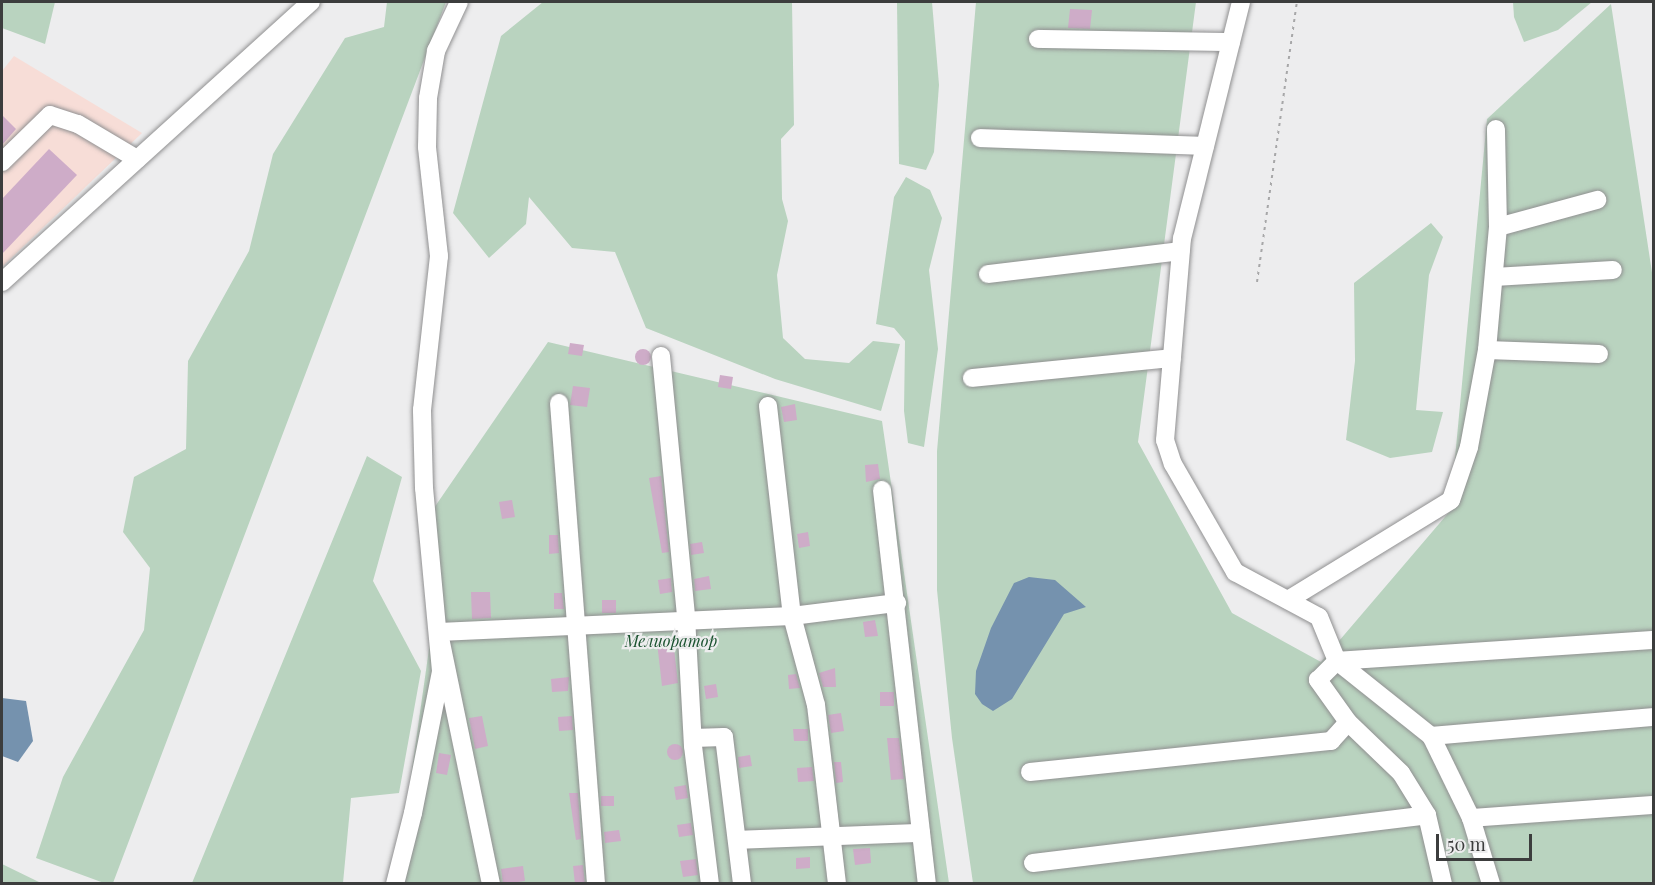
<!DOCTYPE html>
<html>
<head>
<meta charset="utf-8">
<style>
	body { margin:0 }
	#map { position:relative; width:1655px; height:885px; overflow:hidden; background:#ededee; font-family:"Playfair Display",serif }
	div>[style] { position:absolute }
	.industrial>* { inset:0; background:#f7ddd7 }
	.green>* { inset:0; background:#b9d3bf }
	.water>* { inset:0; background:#7592ae }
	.building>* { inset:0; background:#ceacc8 }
	.round { border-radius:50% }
	.path>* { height:2px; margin-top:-1px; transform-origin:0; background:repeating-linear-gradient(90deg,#a7a7a8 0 3px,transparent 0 7.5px) }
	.roads { filter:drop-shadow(0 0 2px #909091) drop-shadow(0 0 2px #909091) }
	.minor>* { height:18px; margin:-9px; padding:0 9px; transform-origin:9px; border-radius:9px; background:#fff }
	span { translate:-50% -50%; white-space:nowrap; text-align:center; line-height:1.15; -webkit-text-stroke:4.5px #ededee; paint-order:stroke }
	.park-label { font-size:16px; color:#1a522f; font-style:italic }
	.frame { position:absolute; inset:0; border:3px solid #3c3d3d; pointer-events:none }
	.scale { position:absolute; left:1436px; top:834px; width:96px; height:27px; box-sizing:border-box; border:3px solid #3c3d3d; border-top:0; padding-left:8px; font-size:18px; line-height:21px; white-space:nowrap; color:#3c3d3d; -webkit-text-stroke:4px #ededee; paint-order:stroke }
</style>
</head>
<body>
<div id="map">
	<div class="industrial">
		<div style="clip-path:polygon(14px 56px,142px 133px,2px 267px,2px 71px)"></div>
	</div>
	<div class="green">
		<div style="clip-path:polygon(2px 2px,55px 2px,45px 44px,2px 28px)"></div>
		<div style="clip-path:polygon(387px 2px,446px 2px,113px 883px,104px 883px,36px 858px,63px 777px,144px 630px,150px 568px,123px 532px,134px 477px,186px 449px,188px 361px,249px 251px,273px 154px,345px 38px,384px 27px)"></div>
		<div style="clip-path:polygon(543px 2px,792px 2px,794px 125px,781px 139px,782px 199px,788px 221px,777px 275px,783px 338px,805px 359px,849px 363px,873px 341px,900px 344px,881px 411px,775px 379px,646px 328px,615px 252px,572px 248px,529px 197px,526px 224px,489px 258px,453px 213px,501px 36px)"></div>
		<div style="clip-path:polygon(897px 2px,932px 2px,939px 85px,934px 152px,926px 170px,899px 164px)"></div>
		<div style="clip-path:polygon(976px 2px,1196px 2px,1138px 442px,1232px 613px,1321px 662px,1450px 511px,1487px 119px,1611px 4px,1653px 279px,1653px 883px,973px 883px,952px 738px,937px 590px,937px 451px)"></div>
		<div style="clip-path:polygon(1513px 2px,1592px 2px,1558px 30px,1524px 42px,1514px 17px)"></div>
		<div style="clip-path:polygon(906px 177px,930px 190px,942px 218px,929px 270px,938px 349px,924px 447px,908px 443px,904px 411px,905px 341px,894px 328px,876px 324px,894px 197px)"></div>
		<div style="clip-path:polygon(1431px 223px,1443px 237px,1429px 275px,1416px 410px,1443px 412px,1432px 452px,1390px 458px,1346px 440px,1355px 361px,1354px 283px)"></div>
		<div style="clip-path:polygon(548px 342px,882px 421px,949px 883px,389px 884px,405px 818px,431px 635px,423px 524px)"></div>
		<div style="clip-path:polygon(367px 456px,402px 477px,373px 581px,421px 671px,399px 793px,351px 798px,343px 883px,192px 883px)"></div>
		<div style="clip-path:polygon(2px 864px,41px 883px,2px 883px)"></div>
	</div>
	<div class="water">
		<div style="clip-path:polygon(1029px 577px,1055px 580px,1086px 607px,1064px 614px,1012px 699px,993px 711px,982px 704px,975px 694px,976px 671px,991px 628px,1014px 583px)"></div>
		<div style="clip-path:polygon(2px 698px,26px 701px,33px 741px,18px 762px,2px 756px)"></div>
	</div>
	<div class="building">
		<div style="clip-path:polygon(1070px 9px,1092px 10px,1090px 29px,1068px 28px)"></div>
		<div style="clip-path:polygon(2px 115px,16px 129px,2px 145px)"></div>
		<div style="clip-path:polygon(49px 149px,77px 175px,2px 254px,2px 199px)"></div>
		<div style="clip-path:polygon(570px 343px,584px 345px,582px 356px,568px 354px)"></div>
		<div class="round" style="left:635px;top:349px;width:16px;height:16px"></div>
		<div style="clip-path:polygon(720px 375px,733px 377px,731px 389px,718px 387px)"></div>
		<div style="clip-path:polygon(573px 386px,590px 388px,587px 407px,570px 405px)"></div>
		<div style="clip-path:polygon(795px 404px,797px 420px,784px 422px,781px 407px)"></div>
		<div style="clip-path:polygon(878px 464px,880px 479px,866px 482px,865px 465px)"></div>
		<div style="clip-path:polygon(661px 476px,669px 552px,662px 553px,649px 478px)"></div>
		<div style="clip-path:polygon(512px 500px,515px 517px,502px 519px,499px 502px)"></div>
		<div style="clip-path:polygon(808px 532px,810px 546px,799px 548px,797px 534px)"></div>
		<div style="clip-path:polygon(549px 535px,558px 535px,559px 553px,549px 554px)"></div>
		<div style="clip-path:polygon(702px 542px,704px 553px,691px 555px,690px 544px)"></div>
		<div style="clip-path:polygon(709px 576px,711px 589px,695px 591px,694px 579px)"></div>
		<div style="clip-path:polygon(671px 578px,672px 592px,660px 594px,658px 580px)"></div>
		<div style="clip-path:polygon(471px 592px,490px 592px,491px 618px,472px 619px)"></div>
		<div style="clip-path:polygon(554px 593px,562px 593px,564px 609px,554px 609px)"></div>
		<div style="clip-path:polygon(602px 600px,616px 600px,616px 613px,602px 613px)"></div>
		<div style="clip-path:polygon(875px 620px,878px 636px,865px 637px,863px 622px)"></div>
		<div style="clip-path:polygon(673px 640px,678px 683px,662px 686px,657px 642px)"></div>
		<div style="clip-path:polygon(835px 668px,836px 687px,823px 687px,819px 673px)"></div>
		<div style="clip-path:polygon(796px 674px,800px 688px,789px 689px,788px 675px)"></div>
		<div style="clip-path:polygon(569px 677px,568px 691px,552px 692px,551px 679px)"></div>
		<div style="clip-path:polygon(716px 684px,718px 697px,706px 699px,704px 686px)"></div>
		<div style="clip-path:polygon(880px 692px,894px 692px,894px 706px,880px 706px)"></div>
		<div style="clip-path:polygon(841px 713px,844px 731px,831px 733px,828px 715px)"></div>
		<div style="clip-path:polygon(482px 716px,488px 746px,475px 749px,469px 718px)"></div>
		<div style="clip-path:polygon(572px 716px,573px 730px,559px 731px,558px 717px)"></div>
		<div style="clip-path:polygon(793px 729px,808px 729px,808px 741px,794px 741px)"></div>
		<div style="clip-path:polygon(887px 738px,899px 738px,904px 779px,891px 780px)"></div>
		<div class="round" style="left:667px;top:744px;width:16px;height:16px"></div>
		<div style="clip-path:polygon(439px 753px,451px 755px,447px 775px,436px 773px)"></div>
		<div style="clip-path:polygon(750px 755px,752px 766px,739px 768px,738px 757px)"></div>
		<div style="clip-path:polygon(834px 762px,841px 762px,843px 782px,836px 783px)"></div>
		<div style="clip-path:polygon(812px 767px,814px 781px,798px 782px,797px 768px)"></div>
		<div style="clip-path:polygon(686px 785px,688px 798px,676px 800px,674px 787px)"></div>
		<div style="clip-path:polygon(569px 793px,578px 793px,581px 839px,576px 840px)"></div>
		<div style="clip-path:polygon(601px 796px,614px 796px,614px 806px,601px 806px)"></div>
		<div style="clip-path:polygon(691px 823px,693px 835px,679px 837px,677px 825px)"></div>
		<div style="clip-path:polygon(619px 830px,621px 841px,605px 843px,604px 832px)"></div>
		<div style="clip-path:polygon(870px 848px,871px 863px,855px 865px,853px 849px)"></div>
		<div style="clip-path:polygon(810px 857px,810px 868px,796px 869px,796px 858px)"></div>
		<div style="clip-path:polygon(696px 859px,698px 875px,683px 877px,680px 861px)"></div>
		<div style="clip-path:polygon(583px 865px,585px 884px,575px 884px,573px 866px)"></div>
		<div style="clip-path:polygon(523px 866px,525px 881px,503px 884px,501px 869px)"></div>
	</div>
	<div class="path">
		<div style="left:1257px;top:282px;width:283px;rotate:-81.9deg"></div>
	</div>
	<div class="roads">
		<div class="minor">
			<div style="left:1241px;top:2px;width:243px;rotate:104deg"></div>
			<div style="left:1182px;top:238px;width:203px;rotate:94.8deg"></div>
			<div style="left:1165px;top:440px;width:25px;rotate:72deg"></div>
			<div style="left:1173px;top:464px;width:125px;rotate:60.1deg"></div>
			<div style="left:1235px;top:572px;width:95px;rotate:28.2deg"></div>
			<div style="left:1319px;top:617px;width:48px;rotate:67.8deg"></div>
			<div style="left:1337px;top:661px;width:120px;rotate:38.6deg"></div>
			<div style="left:1431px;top:736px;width:224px;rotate:-4.9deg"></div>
			<div style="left:1038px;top:39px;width:193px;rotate:0.9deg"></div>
			<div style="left:980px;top:138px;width:225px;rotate:2deg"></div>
			<div style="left:2px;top:162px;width:67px;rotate:-44.4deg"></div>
			<div style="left:50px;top:115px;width:29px;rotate:18deg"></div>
			<div style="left:78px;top:124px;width:69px;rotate:30.7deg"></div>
			<div style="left:1498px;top:227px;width:103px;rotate:-15.3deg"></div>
			<div style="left:988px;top:274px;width:194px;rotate:-6.8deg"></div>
			<div style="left:1494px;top:277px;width:119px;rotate:-3.4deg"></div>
			<div style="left:2px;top:282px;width:417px;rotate:-42.2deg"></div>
			<div style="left:1487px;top:350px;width:112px;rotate:2deg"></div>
			<div style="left:661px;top:356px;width:262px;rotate:84.5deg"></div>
			<div style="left:686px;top:617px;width:129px;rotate:86.9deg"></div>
			<div style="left:693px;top:746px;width:139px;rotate:83deg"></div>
			<div style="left:972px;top:378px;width:201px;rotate:-5.7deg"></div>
			<div style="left:559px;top:403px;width:482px;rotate:85.6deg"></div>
			<div style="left:768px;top:406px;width:211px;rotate:83.5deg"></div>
			<div style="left:792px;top:616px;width:92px;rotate:74.9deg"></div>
			<div style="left:816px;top:705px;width:180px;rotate:83.3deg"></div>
			<div style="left:882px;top:490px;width:397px;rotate:83.5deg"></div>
			<div style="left:1288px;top:600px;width:191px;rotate:-31.5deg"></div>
			<div style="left:1451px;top:500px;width:56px;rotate:-71.2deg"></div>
			<div style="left:1469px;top:447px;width:99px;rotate:-79.5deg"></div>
			<div style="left:1487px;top:350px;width:123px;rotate:-84.9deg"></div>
			<div style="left:1498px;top:227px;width:98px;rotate:-91.2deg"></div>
			<div style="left:1431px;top:736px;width:91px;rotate:64deg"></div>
			<div style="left:1471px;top:818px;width:183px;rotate:-4.1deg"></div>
			<div style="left:693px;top:738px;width:31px;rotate:-2deg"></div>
			<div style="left:724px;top:737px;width:148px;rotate:83deg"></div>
			<div style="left:1030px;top:772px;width:303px;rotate:-5.9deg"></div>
			<div style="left:1331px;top:741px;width:25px;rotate:-48deg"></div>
			<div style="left:1471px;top:818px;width:69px;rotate:73.1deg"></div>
			<div style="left:737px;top:840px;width:184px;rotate:-2.2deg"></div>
			<div style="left:1033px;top:863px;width:397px;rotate:-6.9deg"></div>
			<div style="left:395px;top:884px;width:73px;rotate:-75.8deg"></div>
			<div style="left:413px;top:813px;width:145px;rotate:-78.8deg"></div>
			<div style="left:441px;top:671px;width:184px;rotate:-95.3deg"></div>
			<div style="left:424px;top:488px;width:78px;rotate:-91.5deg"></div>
			<div style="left:422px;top:410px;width:155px;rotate:-83.7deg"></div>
			<div style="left:439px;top:256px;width:110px;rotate:-96.3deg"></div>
			<div style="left:427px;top:147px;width:49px;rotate:-88.8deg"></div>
			<div style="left:428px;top:98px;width:48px;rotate:-80.3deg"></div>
			<div style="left:436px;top:51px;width:54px;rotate:-64.9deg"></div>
			<div style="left:491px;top:884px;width:257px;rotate:-101.7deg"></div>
			<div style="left:439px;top:632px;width:353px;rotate:-2.6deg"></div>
			<div style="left:792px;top:616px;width:106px;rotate:-7.1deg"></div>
			<div style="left:1443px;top:884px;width:71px;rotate:-103.1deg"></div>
			<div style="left:1427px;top:815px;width:49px;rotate:-121.8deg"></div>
			<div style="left:1401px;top:773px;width:74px;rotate:-136.1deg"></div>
			<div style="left:1348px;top:722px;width:52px;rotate:-125.5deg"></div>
			<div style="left:1318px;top:680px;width:27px;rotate:-45deg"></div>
			<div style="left:1337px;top:661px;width:318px;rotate:-3.8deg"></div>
		</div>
	</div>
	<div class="park-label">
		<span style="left:671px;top:641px">Мелиоратор</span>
	</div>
	<div class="frame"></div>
	<div class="scale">50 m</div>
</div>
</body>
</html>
